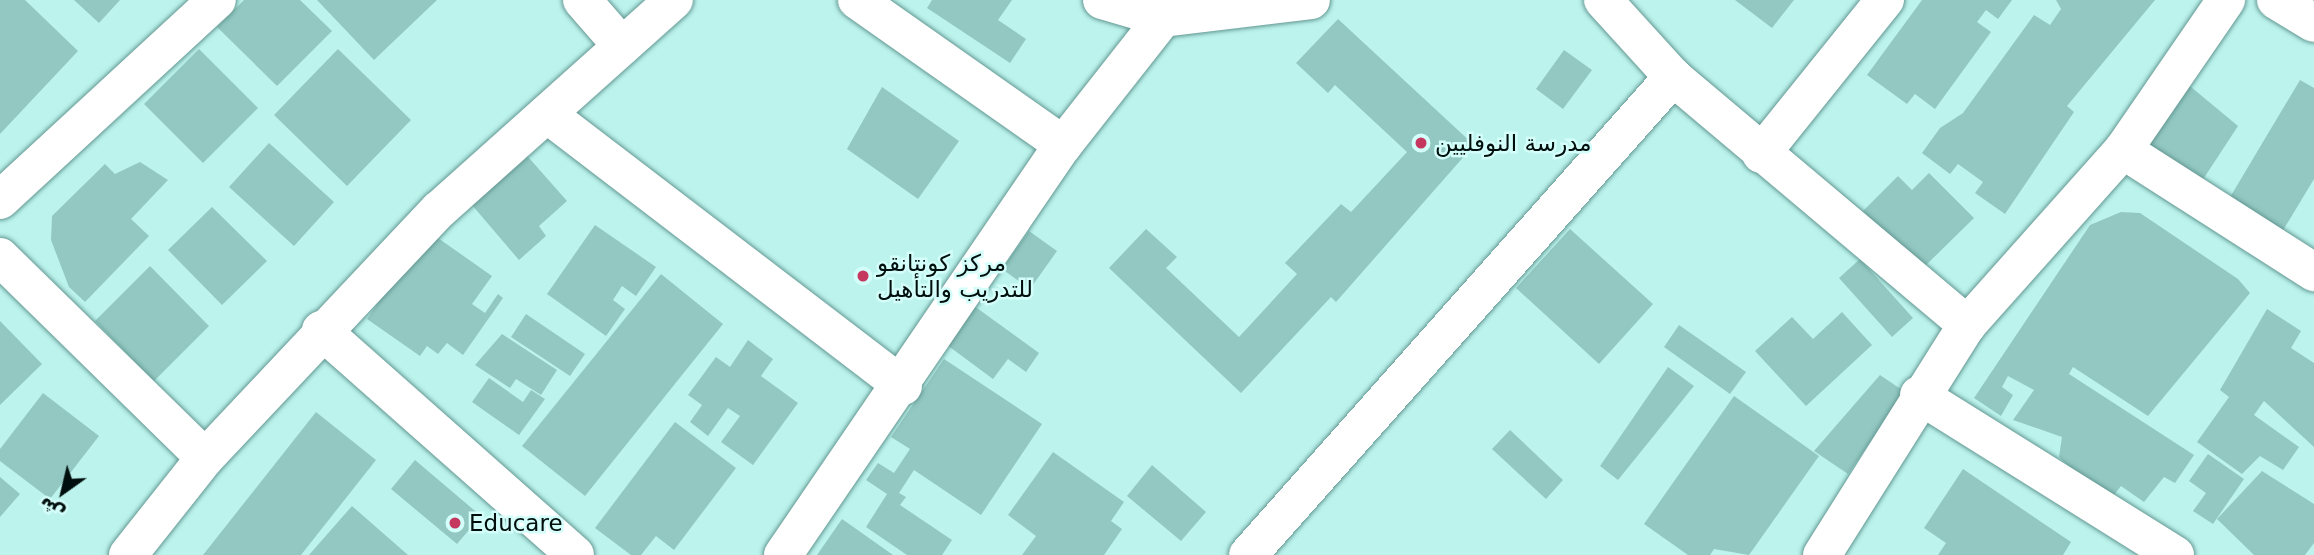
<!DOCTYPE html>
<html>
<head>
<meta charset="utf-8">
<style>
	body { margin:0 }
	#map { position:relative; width:2314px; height:555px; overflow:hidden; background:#bcf3ed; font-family:"DejaVu Sans","Noto Naskh Arabic",sans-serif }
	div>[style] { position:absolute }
	.building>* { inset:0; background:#93c8c2 }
	.roads { filter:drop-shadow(0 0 2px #639792) drop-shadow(0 0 2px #639792) }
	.street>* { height:38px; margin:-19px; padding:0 19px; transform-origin:19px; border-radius:19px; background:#fff }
	.dots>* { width:19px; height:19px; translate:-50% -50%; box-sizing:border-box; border:4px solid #d3fef9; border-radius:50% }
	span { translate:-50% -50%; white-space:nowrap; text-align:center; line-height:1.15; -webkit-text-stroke:5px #d3fef9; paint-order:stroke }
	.poi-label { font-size:23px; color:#000f0d }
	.left { translate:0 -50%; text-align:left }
	.north { position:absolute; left:28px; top:457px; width:70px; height:70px; -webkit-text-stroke:5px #d3fef9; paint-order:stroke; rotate:214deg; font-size:19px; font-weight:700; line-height:28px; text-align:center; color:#000f0d }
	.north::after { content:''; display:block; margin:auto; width:24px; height:32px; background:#000f0d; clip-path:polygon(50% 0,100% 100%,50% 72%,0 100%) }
</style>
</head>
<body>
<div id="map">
	<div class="building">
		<div style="clip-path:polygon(0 0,25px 0,78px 51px,0 134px)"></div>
		<div style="clip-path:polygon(74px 0,120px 0,99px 23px)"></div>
		<div style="clip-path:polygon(244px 0,300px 0,332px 31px,277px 86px,217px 27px)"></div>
		<div style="clip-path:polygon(317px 0,437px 0,374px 60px)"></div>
		<div style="clip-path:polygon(932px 0,1012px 0,998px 20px,1026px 39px,1010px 63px,927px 8px)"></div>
		<div style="clip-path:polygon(1735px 0,1794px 0,1772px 28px)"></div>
		<div style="clip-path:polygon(1922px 0,2012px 0,1998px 19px,1986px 10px,1977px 22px,1991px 32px,1935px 109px,1915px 94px,1907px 104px,1867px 75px)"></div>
		<div style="clip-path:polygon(2056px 0,2155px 0,2067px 106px,2074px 112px,2005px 214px,1975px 193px,1983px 182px,1958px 164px,1950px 174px,1922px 153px,1940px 128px,1963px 113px,2034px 15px,2050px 25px,2061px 9px)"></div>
		<div style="clip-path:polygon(1338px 19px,1474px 145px,1336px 302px,1331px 297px,1241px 393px,1109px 268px,1146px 229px,1177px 257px,1166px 268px,1239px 337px,1297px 274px,1285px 263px,1341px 204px,1351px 212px,1407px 152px,1335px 85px,1328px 93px,1296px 63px)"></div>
		<div style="clip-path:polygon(199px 49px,258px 108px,203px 163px,144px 104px)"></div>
		<div style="clip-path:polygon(338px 49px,411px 120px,347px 186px,274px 115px)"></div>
		<div style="clip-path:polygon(1564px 50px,1592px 70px,1563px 109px,1536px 89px)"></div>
		<div style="clip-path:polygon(2300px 80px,2314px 88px,2314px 179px,2282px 232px,2229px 199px)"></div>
		<div style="clip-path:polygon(2185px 82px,2238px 126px,2200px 184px,2139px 142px)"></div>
		<div style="clip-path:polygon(882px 87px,959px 141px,918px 199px,847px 149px)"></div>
		<div style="clip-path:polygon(269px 143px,334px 202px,294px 246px,229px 187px)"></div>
		<div style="clip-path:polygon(522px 150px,567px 201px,539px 226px,546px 236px,519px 260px,466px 198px)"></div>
		<div style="clip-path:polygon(140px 162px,168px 180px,131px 219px,149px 236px,85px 302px,69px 287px,51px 240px,52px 216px,105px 164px,115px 174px)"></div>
		<div style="clip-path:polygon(1929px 173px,1974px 218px,1921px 270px,1863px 211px,1898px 176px,1912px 190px)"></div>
		<div style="clip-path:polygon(212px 207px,267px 261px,222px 305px,168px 250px)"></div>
		<div style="clip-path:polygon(2121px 212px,2140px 213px,2238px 279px,2250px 293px,2148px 416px,2073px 367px,2069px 374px,2194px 455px,2175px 483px,2164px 477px,2144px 502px,2121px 486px,2108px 503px,2059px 457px,2062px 437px,2013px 420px,2034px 390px,2008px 376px,2002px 387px,2013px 395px,2001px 416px,1974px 398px,2090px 225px)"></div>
		<div style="clip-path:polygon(595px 225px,656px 267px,636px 296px,622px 286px,613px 300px,625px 309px,606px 336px,547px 294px)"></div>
		<div style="clip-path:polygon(1570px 229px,1653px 304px,1599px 364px,1516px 288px)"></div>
		<div style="clip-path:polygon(428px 231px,492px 276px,472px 304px,485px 313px,498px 294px,503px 298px,463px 355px,447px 343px,438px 354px,427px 346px,420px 356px,367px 319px)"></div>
		<div style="clip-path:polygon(1029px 231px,1057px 251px,1030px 289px,1002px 269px)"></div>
		<div style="clip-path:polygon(1860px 259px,1913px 318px,1892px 337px,1839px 278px)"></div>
		<div style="clip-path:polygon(150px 266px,209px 326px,154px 381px,95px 321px)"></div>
		<div style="clip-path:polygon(661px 274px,723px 324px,585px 496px,522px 446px)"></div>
		<div style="clip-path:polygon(970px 303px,1039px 353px,1026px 372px,1008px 359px,993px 379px,943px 342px)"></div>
		<div style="clip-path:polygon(2267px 309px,2301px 331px,2291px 348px,2314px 363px,2314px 447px,2264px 401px,2254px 415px,2299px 447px,2283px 470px,2260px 456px,2242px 474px,2197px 442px,2229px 397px,2220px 390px)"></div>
		<div style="clip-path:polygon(1842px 312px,1872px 345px,1806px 406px,1755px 351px,1792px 317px,1813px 339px)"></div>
		<div style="clip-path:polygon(526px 314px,585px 354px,570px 376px,511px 337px)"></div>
		<div style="clip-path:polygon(0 321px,42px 364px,0 405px)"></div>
		<div style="clip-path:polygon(1679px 325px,1746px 372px,1730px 394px,1664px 347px)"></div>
		<div style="clip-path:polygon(502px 334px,557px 370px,541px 395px,516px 379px,510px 388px,475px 365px)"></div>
		<div style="clip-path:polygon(748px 340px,773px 359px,761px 376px,798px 403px,753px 465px,721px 442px,740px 416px,728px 408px,708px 436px,690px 422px,702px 405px,688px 395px,716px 357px,730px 367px)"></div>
		<div style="clip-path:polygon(944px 359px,1042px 424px,981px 515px,914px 470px,899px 493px,906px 497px,900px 505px,952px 540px,942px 555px,907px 555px,866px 527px,887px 494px,866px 480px,878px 463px,894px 473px,910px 449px,891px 437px)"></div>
		<div style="clip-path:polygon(1668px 367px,1694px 386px,1618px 480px,1600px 466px)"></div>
		<div style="clip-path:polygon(1880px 375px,1905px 392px,1848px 474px,1814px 451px)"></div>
		<div style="clip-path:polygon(489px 378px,523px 402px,531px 390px,545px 399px,519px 435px,472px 402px)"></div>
		<div style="clip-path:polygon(43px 393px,99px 436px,50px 499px,0 461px,0 449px)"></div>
		<div style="clip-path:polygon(1734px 396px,1819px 456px,1749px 555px,1714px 549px,1710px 555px,1688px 555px,1644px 524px)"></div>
		<div style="clip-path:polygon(316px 412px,376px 460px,301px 555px,203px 555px)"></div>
		<div style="clip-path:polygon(675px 422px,736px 468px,674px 550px,656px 536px,641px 555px,631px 555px,595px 528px)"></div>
		<div style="clip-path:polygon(1510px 430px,1563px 480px,1546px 499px,1492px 449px)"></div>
		<div style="clip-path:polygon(1053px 452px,1124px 502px,1111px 521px,1122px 529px,1104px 555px,1022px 555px,1036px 536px,1008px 515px)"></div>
		<div style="clip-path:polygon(2208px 454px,2244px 479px,2213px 524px,2193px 511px,2206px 493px,2189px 481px)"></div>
		<div style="clip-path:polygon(415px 460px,481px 516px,457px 544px,391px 489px)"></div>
		<div style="clip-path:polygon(1152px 465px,1206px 512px,1181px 541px,1127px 496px)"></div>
		<div style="clip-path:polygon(1963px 469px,2071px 542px,2063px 555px,1938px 555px,1946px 543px,1924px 528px)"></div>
		<div style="clip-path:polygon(2262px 471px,2314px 504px,2314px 543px,2305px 555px,2254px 555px,2217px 519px)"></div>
		<div style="clip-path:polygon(0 477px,20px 494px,0 517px)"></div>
		<div style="clip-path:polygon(352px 506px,408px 555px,309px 555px)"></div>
		<div style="clip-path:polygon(842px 519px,893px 555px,817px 555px)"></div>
	</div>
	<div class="roads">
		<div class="street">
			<div style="left:582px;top:0;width:61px;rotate:49deg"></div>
			<div style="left:857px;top:0;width:252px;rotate:35.1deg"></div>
			<div style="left:1102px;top:0;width:64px;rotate:16.4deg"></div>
			<div style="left:1163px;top:18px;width:149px;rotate:-6.9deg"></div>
			<div style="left:1603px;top:0;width:104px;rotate:47.7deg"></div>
			<div style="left:1673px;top:77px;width:385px;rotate:40.1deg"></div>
			<div style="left:2276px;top:0;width:44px;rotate:31.2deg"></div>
			<div style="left:547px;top:114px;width:448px;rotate:37.4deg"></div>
			<div style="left:2123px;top:150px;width:227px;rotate:32.6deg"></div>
			<div style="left:1761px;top:154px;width:198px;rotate:-51.2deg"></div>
			<div style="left:0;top:200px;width:295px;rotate:-42.7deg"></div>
			<div style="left:0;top:257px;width:287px;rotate:44.4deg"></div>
			<div style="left:321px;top:330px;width:339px;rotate:41.5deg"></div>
			<div style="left:1919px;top:395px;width:302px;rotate:32deg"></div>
			<div style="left:128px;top:555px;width:124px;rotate:-51.6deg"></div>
			<div style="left:205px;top:458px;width:341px;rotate:-46.7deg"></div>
			<div style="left:439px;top:210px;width:315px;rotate:-41.8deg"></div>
			<div style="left:783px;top:555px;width:496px;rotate:-55.7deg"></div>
			<div style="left:1063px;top:145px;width:162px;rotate:-51.8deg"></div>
			<div style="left:1248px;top:555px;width:640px;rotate:-48.36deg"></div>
			<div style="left:1822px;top:555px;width:272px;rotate:-57.8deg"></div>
			<div style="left:1967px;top:325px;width:234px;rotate:-48.3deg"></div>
			<div style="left:2123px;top:150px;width:182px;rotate:-55.5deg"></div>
		</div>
	</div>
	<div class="dots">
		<div style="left:1421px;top:143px;background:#c63760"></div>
		<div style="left:863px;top:276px;background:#c63760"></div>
		<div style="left:455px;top:523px;background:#c63760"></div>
	</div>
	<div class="poi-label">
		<span class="left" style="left:1435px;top:143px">مدرسة النوفليين</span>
		<span class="left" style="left:877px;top:276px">مركز كونتانقو<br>للتدريب والتأهيل</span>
		<span class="left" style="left:469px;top:523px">Educare</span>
	</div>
	<div class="north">ش</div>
</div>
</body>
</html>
